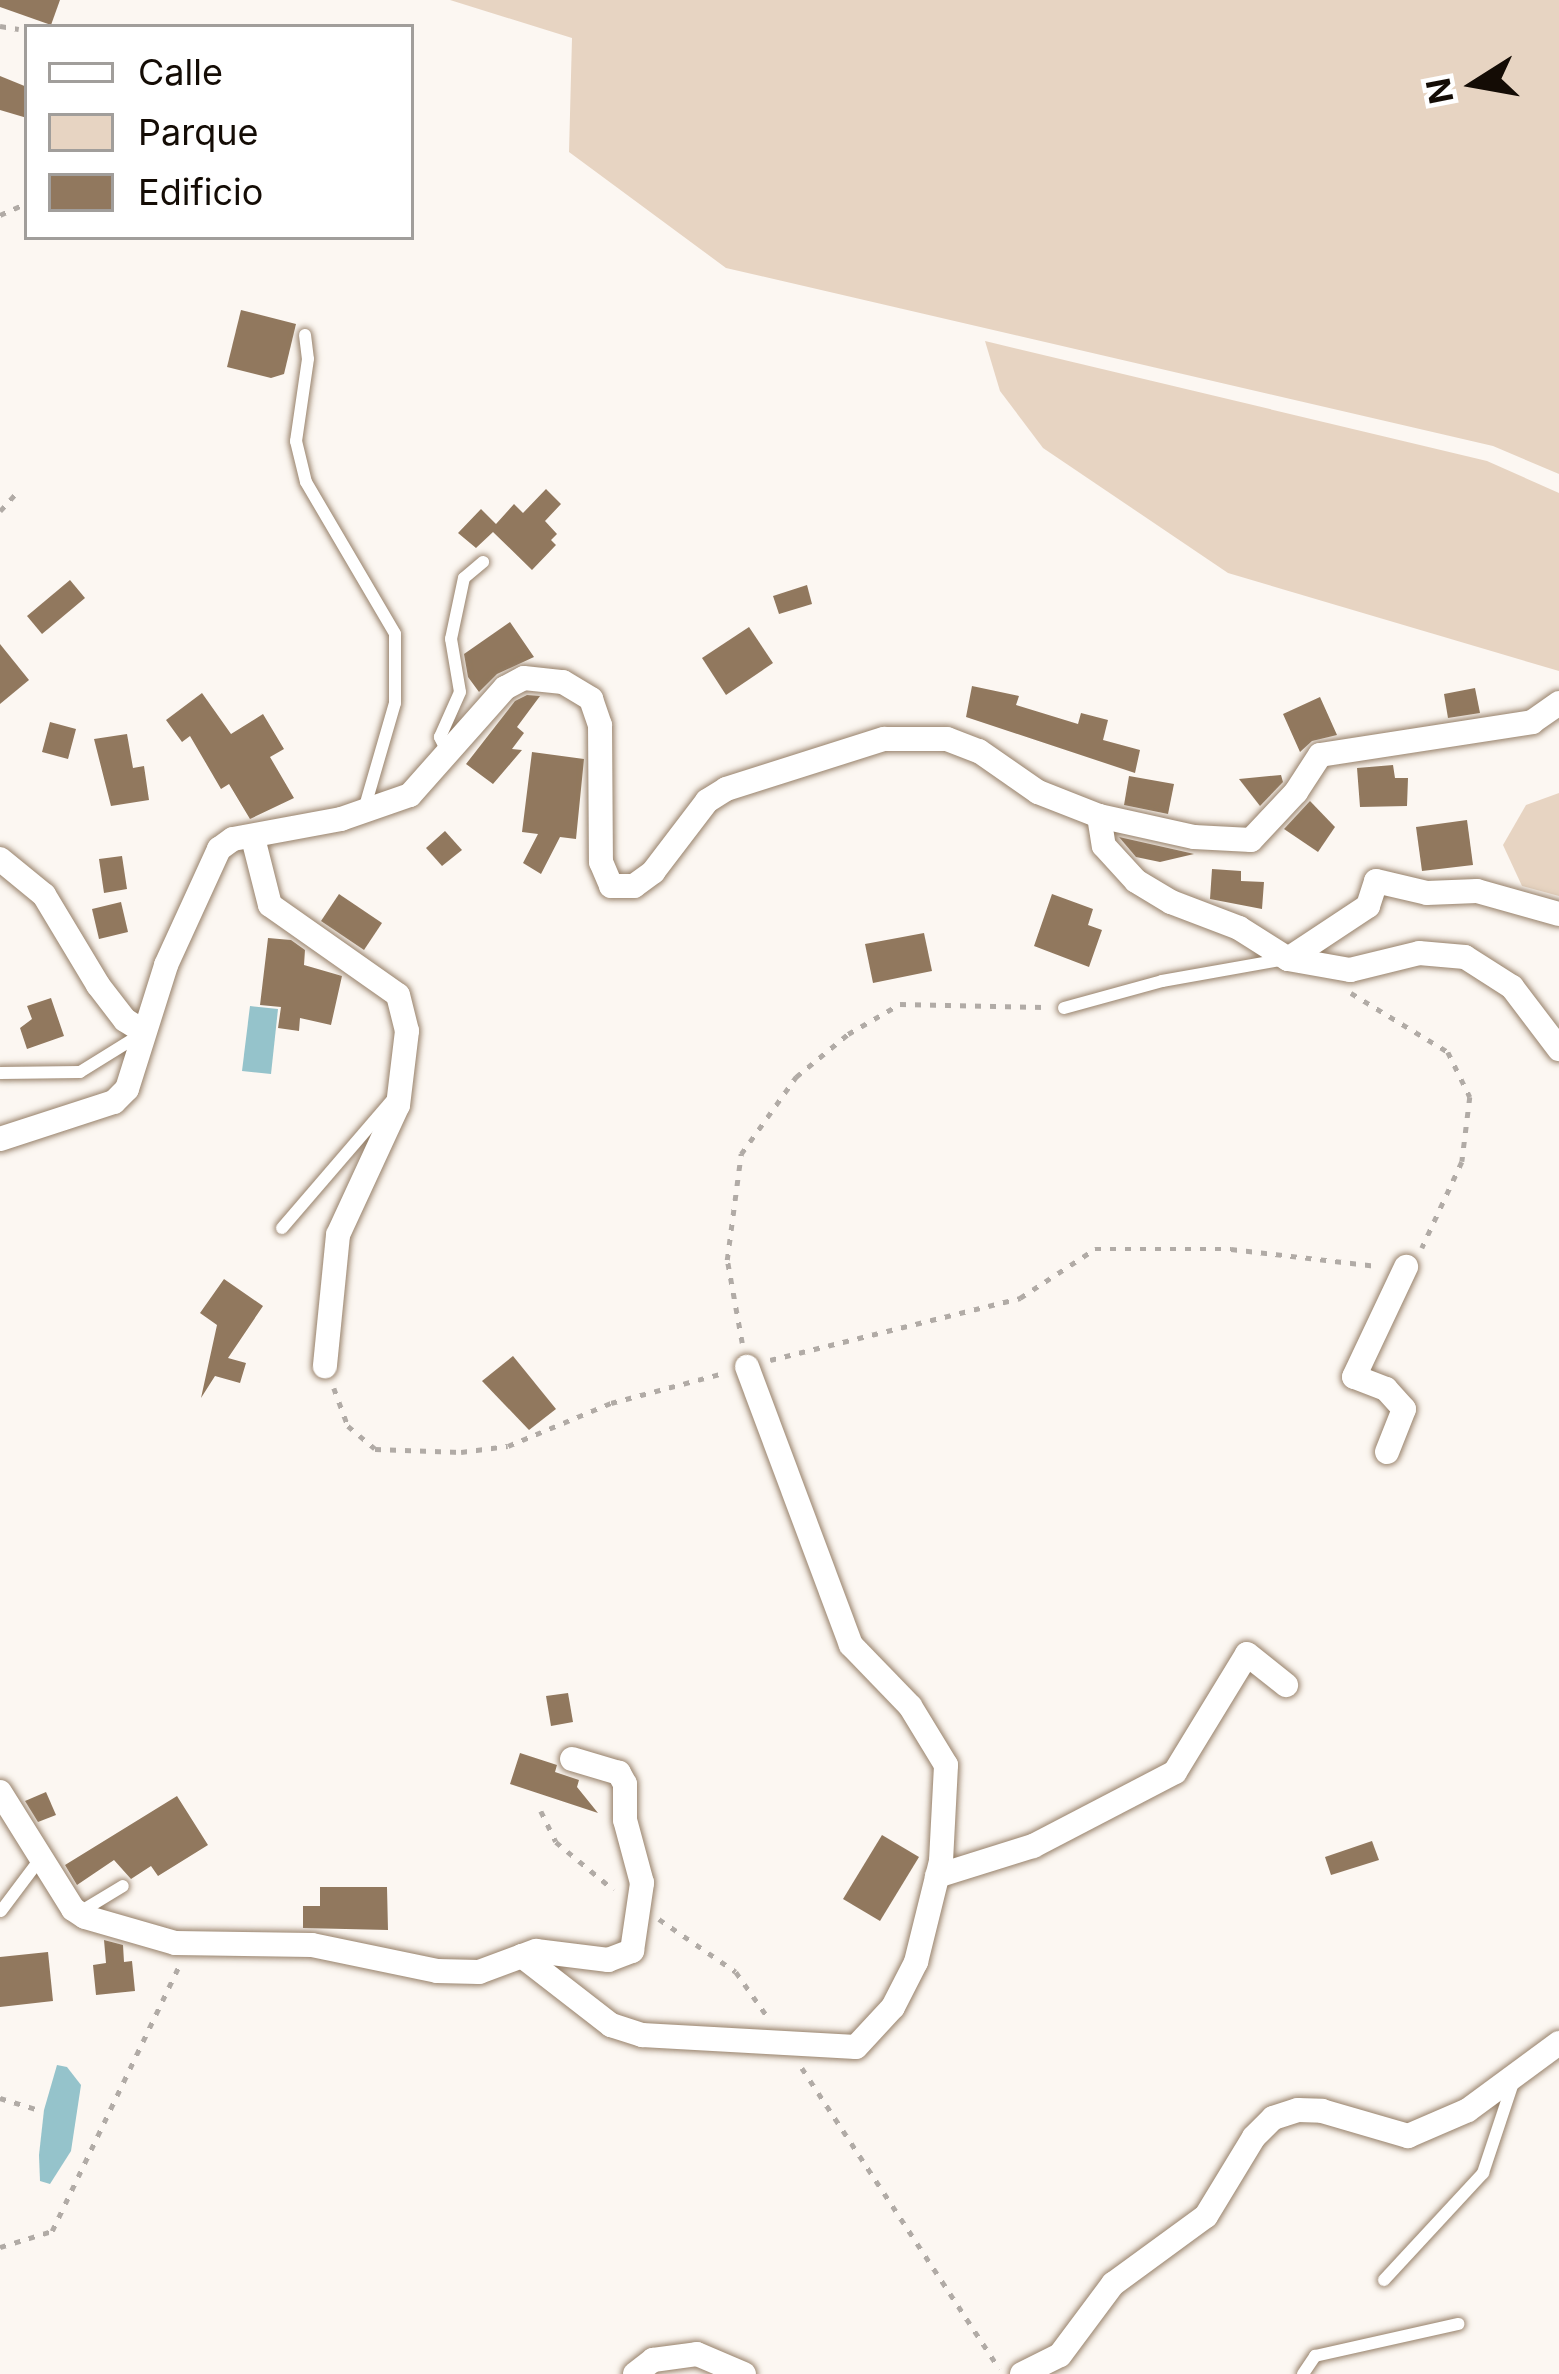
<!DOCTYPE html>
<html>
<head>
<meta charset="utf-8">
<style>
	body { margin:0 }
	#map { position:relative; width:1559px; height:2374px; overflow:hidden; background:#fcf7f2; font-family:Inter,sans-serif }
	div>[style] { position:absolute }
	.green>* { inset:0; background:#e7d4c2 }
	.water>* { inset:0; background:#95c3cb }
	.building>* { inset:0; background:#91785e }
	.path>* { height:4.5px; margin-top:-2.25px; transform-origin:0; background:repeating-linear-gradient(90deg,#b1aba6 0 6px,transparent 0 15px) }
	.roads { filter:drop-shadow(0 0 3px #97816a) drop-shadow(0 0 3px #97816a) }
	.lane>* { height:12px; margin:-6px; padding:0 6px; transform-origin:6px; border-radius:6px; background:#fff }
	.street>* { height:24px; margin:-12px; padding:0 12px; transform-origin:12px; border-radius:12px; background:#fff }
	span { translate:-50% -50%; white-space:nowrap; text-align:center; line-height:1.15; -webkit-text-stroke:10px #fff; paint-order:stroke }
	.legend { position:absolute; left:24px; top:24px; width:390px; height:216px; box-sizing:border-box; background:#fff; border:3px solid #a19e9b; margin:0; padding:15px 21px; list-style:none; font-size:36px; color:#140c05 }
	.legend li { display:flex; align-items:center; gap:24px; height:60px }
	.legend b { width:60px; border:3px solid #a19e9b }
	.north { position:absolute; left:1415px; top:24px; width:120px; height:120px; -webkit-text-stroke:9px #fff; paint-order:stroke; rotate:259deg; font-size:33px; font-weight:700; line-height:48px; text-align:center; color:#140c05 }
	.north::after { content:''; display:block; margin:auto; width:42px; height:54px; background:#140c05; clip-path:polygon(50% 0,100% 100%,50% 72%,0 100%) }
</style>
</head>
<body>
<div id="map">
	<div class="green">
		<div style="clip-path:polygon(450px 0,1559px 0,1559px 474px,1493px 446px,726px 268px,569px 152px,572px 38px)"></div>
		<div style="clip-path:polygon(985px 341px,1487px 461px,1559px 493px,1559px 671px,1228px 573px,1043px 448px,1000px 391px)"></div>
		<div style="clip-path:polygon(1559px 793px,1559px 896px,1522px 886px,1503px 845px,1526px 805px)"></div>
	</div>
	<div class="water">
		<div style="clip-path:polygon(250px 1006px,278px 1009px,271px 1074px,242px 1071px)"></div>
		<div style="clip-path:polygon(57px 2065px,67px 2067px,81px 2085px,71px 2151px,50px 2184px,40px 2181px,39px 2155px,44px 2110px)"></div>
	</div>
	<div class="building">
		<div style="clip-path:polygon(0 0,60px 0,51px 25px,0 7px)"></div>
		<div style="clip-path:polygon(0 76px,27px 87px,27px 118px,0 110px)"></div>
		<div style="clip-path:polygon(241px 310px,296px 324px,284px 374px,271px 378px,227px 367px)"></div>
		<div style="clip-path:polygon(546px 489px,561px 504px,545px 521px,557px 534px,551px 540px,556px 545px,532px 570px,493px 532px,476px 548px,458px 533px,481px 509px,496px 524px,514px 504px,523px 513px)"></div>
		<div style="clip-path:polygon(70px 580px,85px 598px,42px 634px,27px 616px)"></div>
		<div style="clip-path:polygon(807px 585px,812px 604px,779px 614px,773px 596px)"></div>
		<div style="clip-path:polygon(510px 622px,534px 657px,497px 674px,479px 692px,468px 677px,464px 654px)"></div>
		<div style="clip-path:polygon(749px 627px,773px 663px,726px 695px,702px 658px)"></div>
		<div style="clip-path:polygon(0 644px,29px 680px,0 704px)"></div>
		<div style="clip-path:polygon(972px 686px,1019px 696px,1016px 705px,1078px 724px,1081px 713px,1108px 720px,1103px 740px,1140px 750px,1135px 773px,966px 717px)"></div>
		<div style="clip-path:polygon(1475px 688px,1480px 713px,1448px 718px,1444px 694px)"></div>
		<div style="clip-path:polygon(202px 693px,231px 734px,263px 714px,284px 749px,270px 757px,294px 798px,250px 819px,229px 784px,221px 789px,190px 736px,182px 742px,166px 720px)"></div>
		<div style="clip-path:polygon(527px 695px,540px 696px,517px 727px,524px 733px,512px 749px,522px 750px,493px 784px,466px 764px,515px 701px)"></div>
		<div style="clip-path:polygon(1320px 697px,1337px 735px,1312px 741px,1300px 752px,1283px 714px)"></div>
		<div style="clip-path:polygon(50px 722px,76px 729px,68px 759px,42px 752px)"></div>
		<div style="clip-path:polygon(127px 734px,133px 768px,144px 766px,149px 800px,111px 806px,94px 739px)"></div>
		<div style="clip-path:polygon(532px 752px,584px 759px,576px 839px,560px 837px,541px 874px,523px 863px,538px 834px,522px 832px)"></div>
		<div style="clip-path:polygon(1393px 765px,1395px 778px,1408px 778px,1407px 806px,1360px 807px,1357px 768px)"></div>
		<div style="clip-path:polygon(1281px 775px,1283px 782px,1260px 806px,1239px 779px)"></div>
		<div style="clip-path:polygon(1129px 776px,1174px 784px,1168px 814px,1124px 805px)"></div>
		<div style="clip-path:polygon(1310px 801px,1335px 827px,1318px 852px,1284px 829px)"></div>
		<div style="clip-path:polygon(1467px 820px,1473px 865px,1422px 871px,1416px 827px)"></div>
		<div style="clip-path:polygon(445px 831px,462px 850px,442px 866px,426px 848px)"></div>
		<div style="clip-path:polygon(1119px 837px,1190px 853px,1194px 854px,1160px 862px,1136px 857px)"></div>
		<div style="clip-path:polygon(122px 856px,127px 889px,104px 893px,99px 859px)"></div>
		<div style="clip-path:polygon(1212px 869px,1241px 871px,1241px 881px,1264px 882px,1262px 909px,1210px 899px)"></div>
		<div style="clip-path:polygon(339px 894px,382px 923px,364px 950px,321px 921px)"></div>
		<div style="clip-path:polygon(1052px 894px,1093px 909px,1088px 925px,1102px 930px,1089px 967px,1034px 946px)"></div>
		<div style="clip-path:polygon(121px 902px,128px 932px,99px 939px,92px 909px)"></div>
		<div style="clip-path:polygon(924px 933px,932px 971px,873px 983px,865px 944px)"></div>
		<div style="clip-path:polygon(268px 938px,291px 940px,305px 950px,304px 965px,342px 976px,331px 1025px,300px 1018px,299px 1031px,278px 1028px,281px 1007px,260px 1005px)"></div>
		<div style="clip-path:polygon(51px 998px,64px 1036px,27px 1049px,20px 1028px,32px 1019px,27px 1006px)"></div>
		<div style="clip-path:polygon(224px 1279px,263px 1306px,228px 1358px,246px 1363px,240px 1383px,215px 1376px,201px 1398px,217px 1325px,200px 1313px)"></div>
		<div style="clip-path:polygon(513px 1356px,556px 1409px,529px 1430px,482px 1381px)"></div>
		<div style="clip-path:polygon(568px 1693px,573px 1722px,551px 1726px,546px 1696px)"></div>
		<div style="clip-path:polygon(520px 1753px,557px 1765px,555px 1772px,579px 1780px,577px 1787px,598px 1813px,510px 1784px)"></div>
		<div style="clip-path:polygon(46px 1792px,56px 1815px,38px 1822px,25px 1801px)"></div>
		<div style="clip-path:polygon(177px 1796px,208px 1845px,158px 1876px,151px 1866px,131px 1879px,114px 1860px,77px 1885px,65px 1865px)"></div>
		<div style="clip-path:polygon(882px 1835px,919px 1857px,880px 1921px,843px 1899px)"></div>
		<div style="clip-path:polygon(1372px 1841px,1379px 1860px,1331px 1875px,1325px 1857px)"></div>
		<div style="clip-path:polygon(320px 1887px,387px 1887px,388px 1930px,303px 1928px,303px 1906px,320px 1906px)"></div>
		<div style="clip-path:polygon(104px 1940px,123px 1945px,124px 1962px,132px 1961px,135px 1991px,96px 1995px,93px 1965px,106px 1963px)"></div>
		<div style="clip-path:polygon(48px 1952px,53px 2001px,0 2007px,0 1957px)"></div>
	</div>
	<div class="path">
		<div style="left:0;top:26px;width:19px;rotate:9deg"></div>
		<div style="left:0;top:215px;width:30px;rotate:-24deg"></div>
		<div style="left:0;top:511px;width:24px;rotate:-48deg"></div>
		<div style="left:1351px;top:993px;width:114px;rotate:31.3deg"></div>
		<div style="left:1448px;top:1052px;width:50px;rotate:63.9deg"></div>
		<div style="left:1470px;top:1097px;width:65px;rotate:97deg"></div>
		<div style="left:1462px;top:1162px;width:95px;rotate:114.9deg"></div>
		<div style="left:742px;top:1343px;width:84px;rotate:-100.2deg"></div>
		<div style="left:727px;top:1260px;width:107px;rotate:-82.5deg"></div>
		<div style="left:741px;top:1154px;width:95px;rotate:-54.5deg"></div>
		<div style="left:796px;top:1077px;width:67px;rotate:-39.6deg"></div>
		<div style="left:848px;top:1034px;width:60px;rotate:-30deg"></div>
		<div style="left:900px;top:1004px;width:145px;rotate:1.2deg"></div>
		<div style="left:770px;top:1360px;width:258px;rotate:-13.9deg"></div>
		<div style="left:1020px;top:1298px;width:90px;rotate:-33.2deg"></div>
		<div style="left:1095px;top:1249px;width:136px"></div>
		<div style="left:1231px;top:1249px;width:147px;rotate:6.6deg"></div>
		<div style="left:334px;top:1388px;width:40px;rotate:69.8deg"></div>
		<div style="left:348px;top:1426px;width:35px;rotate:40deg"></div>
		<div style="left:375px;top:1449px;width:86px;rotate:2deg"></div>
		<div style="left:461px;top:1452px;width:47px;rotate:-7.3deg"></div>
		<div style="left:508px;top:1446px;width:112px;rotate:-22.7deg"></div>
		<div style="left:611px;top:1403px;width:117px;rotate:-14.9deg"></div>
		<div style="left:541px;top:1811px;width:34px;rotate:64deg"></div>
		<div style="left:556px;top:1842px;width:75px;rotate:39.6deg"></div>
		<div style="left:659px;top:1919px;width:93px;rotate:34.5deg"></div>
		<div style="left:736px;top:1972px;width:57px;rotate:54.9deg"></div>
		<div style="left:802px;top:2068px;width:360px;rotate:56.7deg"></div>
		<div style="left:0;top:2098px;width:38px;rotate:17deg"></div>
		<div style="left:0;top:2247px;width:54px;rotate:-17.1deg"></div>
		<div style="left:52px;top:2231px;width:296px;rotate:-64.4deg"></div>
	</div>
	<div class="roads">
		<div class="lane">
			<div style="left:305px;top:335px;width:24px;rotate:83deg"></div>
			<div style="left:308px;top:359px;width:83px;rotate:98.3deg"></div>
			<div style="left:296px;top:441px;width:42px;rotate:76.3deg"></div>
			<div style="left:306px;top:482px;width:176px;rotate:59.6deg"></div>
			<div style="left:395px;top:634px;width:69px;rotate:90deg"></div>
			<div style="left:395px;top:703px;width:111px;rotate:106.2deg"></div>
			<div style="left:448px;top:753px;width:18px;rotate:-117deg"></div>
			<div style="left:440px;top:737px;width:49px;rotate:-66deg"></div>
			<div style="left:460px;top:692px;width:54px;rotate:-99.6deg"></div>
			<div style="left:451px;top:639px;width:62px;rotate:-78deg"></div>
			<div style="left:464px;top:578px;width:25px;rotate:-40deg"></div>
			<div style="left:1064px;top:1008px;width:102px;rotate:-15.4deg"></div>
			<div style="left:1162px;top:981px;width:125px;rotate:-10.1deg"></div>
			<div style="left:0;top:1073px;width:80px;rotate:-0.7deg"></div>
			<div style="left:80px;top:1072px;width:74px;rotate:-31.8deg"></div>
			<div style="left:282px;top:1228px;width:169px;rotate:-49.3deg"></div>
			<div style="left:1px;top:1911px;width:65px;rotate:-53.1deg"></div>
			<div style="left:80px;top:1912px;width:50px;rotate:-31.2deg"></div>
			<div style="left:1384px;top:2280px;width:146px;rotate:-47.2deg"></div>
			<div style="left:1483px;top:2173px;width:95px;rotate:-71.6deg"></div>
			<div style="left:1303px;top:2374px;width:22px;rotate:-56deg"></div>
			<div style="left:1315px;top:2356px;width:147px;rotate:-12.6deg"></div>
		</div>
		<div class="street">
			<div style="left:1099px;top:816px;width:30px;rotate:81deg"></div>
			<div style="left:1104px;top:846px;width:47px;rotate:47.6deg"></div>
			<div style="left:1136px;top:881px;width:41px;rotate:31deg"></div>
			<div style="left:1171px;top:902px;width:73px;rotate:20.9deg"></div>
			<div style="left:1239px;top:928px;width:58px;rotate:32.3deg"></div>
			<div style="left:1288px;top:959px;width:63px;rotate:10.1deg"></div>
			<div style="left:1350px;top:970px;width:71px;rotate:-13.8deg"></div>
			<div style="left:1419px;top:953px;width:46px;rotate:5deg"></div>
			<div style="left:1465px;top:957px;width:56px;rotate:32.6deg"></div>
			<div style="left:1512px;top:987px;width:78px;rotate:52.8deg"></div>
			<div style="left:253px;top:838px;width:69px;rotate:75.8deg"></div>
			<div style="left:270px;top:905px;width:156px;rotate:35.1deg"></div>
			<div style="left:398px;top:995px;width:37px;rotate:76deg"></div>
			<div style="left:407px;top:1031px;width:75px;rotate:96.9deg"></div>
			<div style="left:398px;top:1105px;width:143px;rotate:114.8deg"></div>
			<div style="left:338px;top:1235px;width:132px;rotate:95.7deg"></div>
			<div style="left:0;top:859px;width:57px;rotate:39.3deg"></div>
			<div style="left:44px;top:895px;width:105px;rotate:59deg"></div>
			<div style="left:98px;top:985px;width:44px;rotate:52.4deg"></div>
			<div style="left:125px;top:1020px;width:22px;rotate:32deg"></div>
			<div style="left:1288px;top:959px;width:96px;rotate:-33.5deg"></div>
			<div style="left:1368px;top:906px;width:26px;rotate:-72deg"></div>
			<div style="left:1376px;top:881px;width:52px;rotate:13.2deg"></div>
			<div style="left:1427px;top:893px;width:50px;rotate:-2.3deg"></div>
			<div style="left:1477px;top:891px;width:85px;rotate:15.7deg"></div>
			<div style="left:0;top:1139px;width:120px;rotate:-18deg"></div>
			<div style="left:114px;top:1102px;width:18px;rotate:-45deg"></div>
			<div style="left:127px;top:1089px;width:130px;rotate:-72.5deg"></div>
			<div style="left:166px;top:965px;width:128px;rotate:-65.4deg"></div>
			<div style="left:219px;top:849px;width:17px;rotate:-36deg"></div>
			<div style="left:233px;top:839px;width:110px;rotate:-10.5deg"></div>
			<div style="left:341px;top:819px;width:73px;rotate:-19.2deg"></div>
			<div style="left:410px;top:795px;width:143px;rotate:-48.4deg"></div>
			<div style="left:505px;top:688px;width:21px;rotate:-28deg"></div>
			<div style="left:524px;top:678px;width:39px;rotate:6deg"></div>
			<div style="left:563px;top:682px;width:33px;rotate:31deg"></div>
			<div style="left:591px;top:699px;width:28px;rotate:71deg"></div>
			<div style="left:600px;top:725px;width:137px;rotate:89.6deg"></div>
			<div style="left:601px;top:862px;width:26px;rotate:67deg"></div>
			<div style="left:611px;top:886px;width:23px"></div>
			<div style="left:634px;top:886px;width:24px;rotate:-36deg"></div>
			<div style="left:653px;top:872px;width:89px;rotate:-52.7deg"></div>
			<div style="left:707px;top:801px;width:22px;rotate:-32deg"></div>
			<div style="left:726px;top:789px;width:166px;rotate:-17.6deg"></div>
			<div style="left:884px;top:739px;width:63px"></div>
			<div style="left:947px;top:739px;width:34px;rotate:21deg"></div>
			<div style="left:979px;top:751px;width:72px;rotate:34.8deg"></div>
			<div style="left:1038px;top:792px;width:66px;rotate:21.5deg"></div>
			<div style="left:1099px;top:816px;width:97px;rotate:12.5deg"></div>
			<div style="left:1194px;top:837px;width:57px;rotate:3deg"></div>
			<div style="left:1251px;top:840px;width:66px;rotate:-46.8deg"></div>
			<div style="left:1296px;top:792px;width:44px;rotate:-57deg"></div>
			<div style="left:1320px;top:755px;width:215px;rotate:-8.8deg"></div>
			<div style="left:1532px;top:722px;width:33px;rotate:-35deg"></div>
			<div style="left:1387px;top:1452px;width:46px;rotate:-68.4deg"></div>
			<div style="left:1404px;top:1409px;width:27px;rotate:-132deg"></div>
			<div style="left:1386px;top:1389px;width:34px;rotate:-159deg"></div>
			<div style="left:1354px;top:1377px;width:122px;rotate:-64.7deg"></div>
			<div style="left:0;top:1792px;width:138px;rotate:58deg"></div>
			<div style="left:73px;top:1909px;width:14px;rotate:34deg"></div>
			<div style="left:85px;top:1917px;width:94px;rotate:16.1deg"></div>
			<div style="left:175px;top:1943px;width:137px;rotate:0.8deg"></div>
			<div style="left:312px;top:1945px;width:128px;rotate:11.7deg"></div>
			<div style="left:437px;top:1971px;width:42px;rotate:1.4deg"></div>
			<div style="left:479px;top:1972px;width:46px;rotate:-20.4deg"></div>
			<div style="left:522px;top:1956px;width:113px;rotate:37.8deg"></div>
			<div style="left:611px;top:2025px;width:33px;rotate:18deg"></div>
			<div style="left:642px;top:2035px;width:214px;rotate:3.2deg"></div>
			<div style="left:856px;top:2047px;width:54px;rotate:-47.2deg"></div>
			<div style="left:893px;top:2007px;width:51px;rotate:-62.9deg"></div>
			<div style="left:916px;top:1962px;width:104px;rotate:-76.1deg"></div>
			<div style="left:941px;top:1861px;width:96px;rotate:-87deg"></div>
			<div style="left:946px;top:1765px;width:69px;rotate:-121.4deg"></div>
			<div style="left:910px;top:1706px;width:85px;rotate:-134deg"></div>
			<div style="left:851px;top:1645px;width:297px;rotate:-110.5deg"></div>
			<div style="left:937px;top:1876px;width:101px;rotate:-17.4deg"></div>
			<div style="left:1033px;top:1846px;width:160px;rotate:-27.5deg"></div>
			<div style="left:1175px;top:1772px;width:138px;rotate:-58.6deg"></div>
			<div style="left:1247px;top:1654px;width:50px;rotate:38.5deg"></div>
			<div style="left:522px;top:1956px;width:15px;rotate:-20deg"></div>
			<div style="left:536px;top:1951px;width:73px;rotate:7.1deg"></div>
			<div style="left:608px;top:1960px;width:26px;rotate:-21deg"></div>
			<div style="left:632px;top:1951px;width:69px;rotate:-81.6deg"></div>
			<div style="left:642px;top:1883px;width:65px;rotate:-105.1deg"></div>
			<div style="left:625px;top:1820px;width:36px;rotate:-90deg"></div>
			<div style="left:625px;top:1784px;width:13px;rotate:-119deg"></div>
			<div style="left:619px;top:1773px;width:49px;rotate:-163.4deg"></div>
			<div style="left:635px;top:2374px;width:23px;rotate:-38deg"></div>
			<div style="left:653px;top:2360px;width:44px;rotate:-7.8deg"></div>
			<div style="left:697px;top:2354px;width:51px;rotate:23.1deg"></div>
			<div style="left:1022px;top:2374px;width:42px;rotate:-26.6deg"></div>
			<div style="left:1060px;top:2355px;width:89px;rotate:-53.3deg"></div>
			<div style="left:1113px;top:2284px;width:115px;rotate:-36.2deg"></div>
			<div style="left:1206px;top:2216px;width:92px;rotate:-58.7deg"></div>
			<div style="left:1254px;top:2137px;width:27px;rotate:-45deg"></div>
			<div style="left:1273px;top:2118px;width:26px;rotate:-18deg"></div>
			<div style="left:1298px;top:2110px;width:24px;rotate:2deg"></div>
			<div style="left:1322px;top:2111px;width:90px;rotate:16.2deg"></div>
			<div style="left:1408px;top:2136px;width:65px;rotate:-23.4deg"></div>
			<div style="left:1468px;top:2110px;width:113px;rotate:-36.4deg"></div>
		</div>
	</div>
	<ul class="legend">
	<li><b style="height:15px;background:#fff"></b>Calle</li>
	<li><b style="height:33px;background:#e7d4c2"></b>Parque</li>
	<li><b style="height:33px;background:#91785e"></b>Edificio</li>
	</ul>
	<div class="north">N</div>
</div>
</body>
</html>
